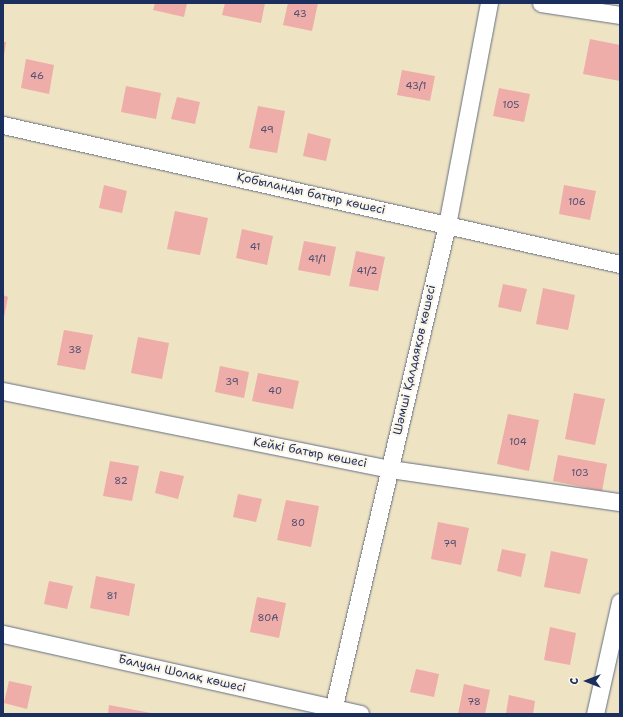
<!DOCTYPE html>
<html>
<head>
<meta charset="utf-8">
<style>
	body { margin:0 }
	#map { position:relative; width:623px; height:717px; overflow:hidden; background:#eee3c3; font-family:"Shantell Sans",sans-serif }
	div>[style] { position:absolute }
	.building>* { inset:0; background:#eeada9 }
	.roads { filter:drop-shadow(0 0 1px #656e81) drop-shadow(0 0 1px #656e81) }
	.minor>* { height:17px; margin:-8.5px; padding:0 8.5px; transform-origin:8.5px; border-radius:8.5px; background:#fff }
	span { translate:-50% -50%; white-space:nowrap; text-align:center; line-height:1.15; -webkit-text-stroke:4px #fcf5e5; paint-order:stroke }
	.number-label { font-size:10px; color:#504e71 }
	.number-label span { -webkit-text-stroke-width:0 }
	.street-label { font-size:12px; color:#1b2f5e }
	.frame { position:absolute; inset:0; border:4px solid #1b2f5e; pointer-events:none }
	.north { position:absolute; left:567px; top:661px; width:40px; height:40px; -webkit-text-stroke:3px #fcf5e5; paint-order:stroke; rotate:270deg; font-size:11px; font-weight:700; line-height:16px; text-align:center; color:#1b2f5e }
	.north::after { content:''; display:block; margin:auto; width:14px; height:18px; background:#1b2f5e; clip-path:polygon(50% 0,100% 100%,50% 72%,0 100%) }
</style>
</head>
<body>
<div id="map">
	<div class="building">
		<div style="clip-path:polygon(155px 3px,187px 3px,184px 17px,153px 10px)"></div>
		<div style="clip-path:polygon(225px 3px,265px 3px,261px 23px,222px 15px)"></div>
		<div style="clip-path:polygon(288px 3px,318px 3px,312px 31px,283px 25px)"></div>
		<div style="clip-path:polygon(590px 39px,620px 45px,620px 81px,583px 74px)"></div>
		<div style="clip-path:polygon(3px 42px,6px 42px,4px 55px,3px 55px)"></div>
		<div style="clip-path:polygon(26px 59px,54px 65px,49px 94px,21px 88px)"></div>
		<div style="clip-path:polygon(402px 70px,435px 76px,430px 101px,397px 95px)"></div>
		<div style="clip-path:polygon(126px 86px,161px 93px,156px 119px,121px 112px)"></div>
		<div style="clip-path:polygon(499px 88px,530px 94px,524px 122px,493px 116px)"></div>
		<div style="clip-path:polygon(177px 97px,200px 102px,195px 124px,171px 119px)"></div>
		<div style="clip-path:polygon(258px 106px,285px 111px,277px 153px,249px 148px)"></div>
		<div style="clip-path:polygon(308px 133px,331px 139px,326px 161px,303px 156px)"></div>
		<div style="clip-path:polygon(104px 185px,127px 191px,122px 213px,99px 208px)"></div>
		<div style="clip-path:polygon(564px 185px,596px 191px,590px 220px,559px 214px)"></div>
		<div style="clip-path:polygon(175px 211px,208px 218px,200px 255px,167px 249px)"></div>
		<div style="clip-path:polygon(242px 229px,273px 236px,267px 265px,236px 258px)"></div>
		<div style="clip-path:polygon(304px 241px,336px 247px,330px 276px,298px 270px)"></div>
		<div style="clip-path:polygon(356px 251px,385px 257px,378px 291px,349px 286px)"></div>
		<div style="clip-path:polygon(503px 284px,527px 289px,521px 312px,498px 307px)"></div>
		<div style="clip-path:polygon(543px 288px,575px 295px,568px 330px,536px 324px)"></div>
		<div style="clip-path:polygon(3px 295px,8px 297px,4px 317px,3px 317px)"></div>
		<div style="clip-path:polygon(64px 330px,93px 335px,85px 370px,57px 365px)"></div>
		<div style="clip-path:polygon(138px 337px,169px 343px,162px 379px,131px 373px)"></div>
		<div style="clip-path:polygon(220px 366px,249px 372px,244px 398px,215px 392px)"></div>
		<div style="clip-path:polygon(258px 373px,299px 381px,293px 409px,252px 401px)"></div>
		<div style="clip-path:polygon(574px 393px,605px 399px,595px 445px,565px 439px)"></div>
		<div style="clip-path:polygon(508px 414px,539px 420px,529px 471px,497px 464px)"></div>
		<div style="clip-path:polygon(558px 455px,607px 464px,602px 491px,553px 481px)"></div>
		<div style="clip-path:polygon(110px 461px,139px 466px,132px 501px,103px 496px)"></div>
		<div style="clip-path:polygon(160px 471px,184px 476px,178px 499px,155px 493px)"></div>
		<div style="clip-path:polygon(238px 494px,262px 499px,256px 522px,233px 517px)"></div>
		<div style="clip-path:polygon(286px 500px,319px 506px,311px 547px,277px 540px)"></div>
		<div style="clip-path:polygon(438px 522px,469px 528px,461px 565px,431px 559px)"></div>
		<div style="clip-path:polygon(502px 549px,526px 554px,521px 577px,497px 571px)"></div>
		<div style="clip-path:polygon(551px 551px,588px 559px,580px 594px,544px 587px)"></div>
		<div style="clip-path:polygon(96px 576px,135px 584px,129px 616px,90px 608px)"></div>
		<div style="clip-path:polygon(49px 581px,73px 586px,67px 609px,44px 604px)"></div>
		<div style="clip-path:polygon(257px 597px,286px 603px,279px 638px,250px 632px)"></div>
		<div style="clip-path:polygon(550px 627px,576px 633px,570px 665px,544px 660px)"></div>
		<div style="clip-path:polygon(416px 669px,439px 674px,434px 697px,410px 692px)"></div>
		<div style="clip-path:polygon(9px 681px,32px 686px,27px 709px,4px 703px)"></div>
		<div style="clip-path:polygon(464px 684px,490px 690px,485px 714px,458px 714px)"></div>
		<div style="clip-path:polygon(509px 695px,535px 701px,533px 714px,506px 714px)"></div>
		<div style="clip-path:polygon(109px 705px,151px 713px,151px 714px,108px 714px)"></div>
	</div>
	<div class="roads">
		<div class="minor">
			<div style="left:541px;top:3px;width:80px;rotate:8.6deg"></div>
			<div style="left:3px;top:125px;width:632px;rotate:12.7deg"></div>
			<div style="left:3px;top:391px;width:395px;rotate:11.4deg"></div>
			<div style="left:390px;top:469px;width:232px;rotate:8.2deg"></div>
			<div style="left:3px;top:634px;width:366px;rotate:12.6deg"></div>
			<div style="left:332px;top:714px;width:502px;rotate:-76.77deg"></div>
			<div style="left:447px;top:225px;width:226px;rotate:-79.3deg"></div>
			<div style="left:595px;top:714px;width:115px;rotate:-77.4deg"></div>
		</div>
	</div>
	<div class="number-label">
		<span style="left:300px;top:14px">43</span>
		<span style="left:37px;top:76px">46</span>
		<span style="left:416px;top:86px">43/1</span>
		<span style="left:511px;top:105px">105</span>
		<span style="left:267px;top:130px">49</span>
		<span style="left:577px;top:202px">106</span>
		<span style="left:255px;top:247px">41</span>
		<span style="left:317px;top:259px">41/1</span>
		<span style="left:367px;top:271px">41/2</span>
		<span style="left:75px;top:350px">38</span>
		<span style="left:232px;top:382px">39</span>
		<span style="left:275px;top:391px">40</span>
		<span style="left:518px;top:442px">104</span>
		<span style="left:580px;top:473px">103</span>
		<span style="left:121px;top:481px">82</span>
		<span style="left:298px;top:523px">80</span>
		<span style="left:450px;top:544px">79</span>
		<span style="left:112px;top:596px">81</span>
		<span style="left:268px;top:618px">80А</span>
		<span style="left:474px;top:702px">78</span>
	</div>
	<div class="street-label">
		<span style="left:311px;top:194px;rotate:13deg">Қобыланды батыр көшесі</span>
		<span style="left:415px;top:360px;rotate:-77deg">Шәмші Қалдаяқов көшесі</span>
		<span style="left:310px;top:453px;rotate:11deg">Кейкі батыр көшесі</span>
		<span style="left:182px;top:674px;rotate:13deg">Балуан Шолақ көшесі</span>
	</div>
	<div class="frame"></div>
	<div class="north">С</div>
</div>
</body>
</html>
